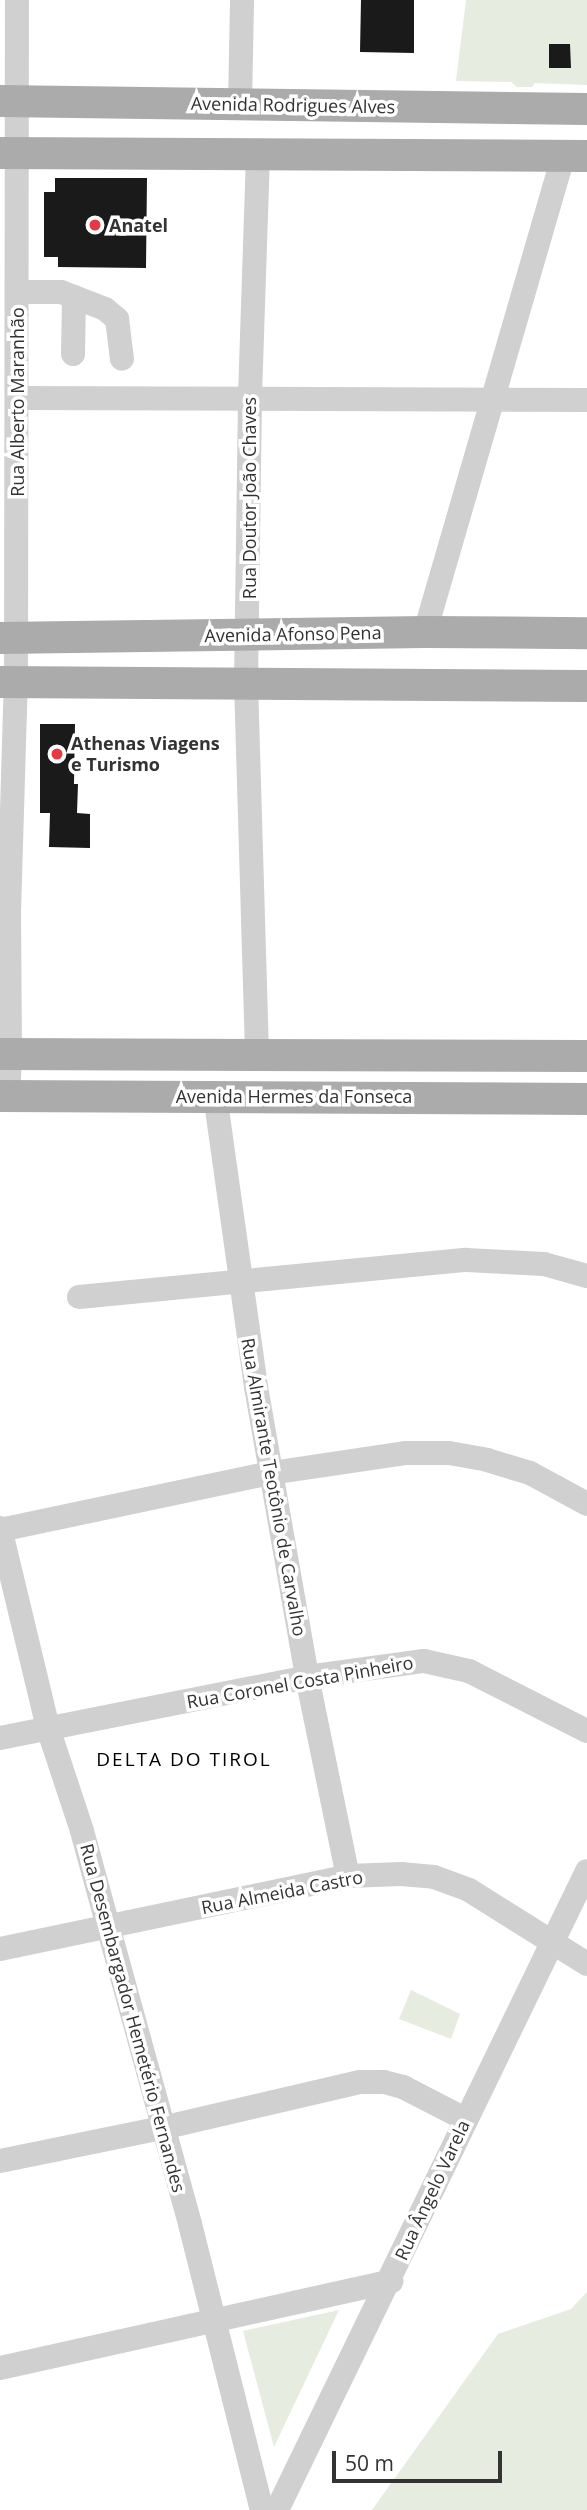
<!DOCTYPE html>
<html>
<head>
<meta charset="utf-8">
<style>
	body { margin:0 }
	#map { position:relative; width:587px; height:2510px; overflow:hidden; background:#fff; font-family:"Open Sans",sans-serif }
	div>[style] { position:absolute }
	.green>* { inset:0; background:#e6ecdf }
	.building>* { inset:0; background:#1a1a1a }
	.minor>* { height:24px; margin:-12px; padding:0 12px; transform-origin:12px; border-radius:12px; background:#d0d0d0 }
	.major>* { height:32px; margin:-16px; padding:0 16px; transform-origin:16px; border-radius:16px; background:#ababab }
	.dots>* { width:19px; height:19px; translate:-50% -50%; box-sizing:border-box; border:4px solid #fff; border-radius:50% }
	span { translate:-50% -50%; white-space:nowrap; text-align:center; line-height:1.15; -webkit-text-stroke:7px #fff; paint-order:stroke }
	.street-label { font-size:18px; color:#333 }
	.poi-label { font-size:18px; color:#333; font-weight:700 }
	.left { translate:0 -50%; text-align:left }
	.neighbourhood-label { font-size:19px; color:#000; letter-spacing:2px }
	.scale { position:absolute; left:332px; top:2451px; width:170px; height:32px; box-sizing:border-box; border:4px solid #333; border-top:0; padding-left:9px; font-size:21px; line-height:24px; white-space:nowrap; color:#333; -webkit-text-stroke:5px #fff; paint-order:stroke }
</style>
</head>
<body>
<div id="map">
	<div class="green">
		<div style="clip-path:polygon(466px 0,587px 0,587px 85px,535px 83px,532px 87px,517px 87px,511px 82px,456px 81px)"></div>
		<div style="clip-path:polygon(411px 1990px,460px 2014px,451px 2039px,399px 2019px)"></div>
		<div style="clip-path:polygon(587px 2292px,587px 2510px,372px 2510px,498px 2334px,571px 2309px)"></div>
		<div style="clip-path:polygon(339px 2310px,274px 2447px,243px 2331px)"></div>
	</div>
	<div class="building">
		<div style="clip-path:polygon(361px 0,414px 0,414px 53px,360px 52px)"></div>
		<div style="clip-path:polygon(549px 44px,570px 44px,571px 68px,549px 68px)"></div>
		<div style="clip-path:polygon(55px 178px,147px 178px,146px 268px,58px 267px,58px 257px,44px 257px,44px 192px,55px 192px)"></div>
		<div style="clip-path:polygon(40px 724px,75px 724px,74px 784px,78px 784px,77px 813px,90px 814px,90px 848px,49px 847px,50px 813px,40px 813px)"></div>
	</div>
	<div class="minor">
		<div style="left:240px;top:106px;width:106px;rotate:-88.9deg"></div>
		<div style="left:17px;top:292px;width:44px"></div>
		<div style="left:61px;top:292px;width:47px;rotate:21.1deg"></div>
		<div style="left:105px;top:309px;width:16px;rotate:40deg"></div>
		<div style="left:117px;top:319px;width:40px;rotate:82.9deg"></div>
		<div style="left:73px;top:354px;width:57px;rotate:-89deg"></div>
		<div style="left:17px;top:398px;width:570px;rotate:0.2deg"></div>
		<div style="left:425px;top:632px;width:496px;rotate:-73.8deg"></div>
		<div style="left:257px;top:1053px;width:369px;rotate:-91.7deg"></div>
		<div style="left:246px;top:684px;width:288px;rotate:-89.2deg"></div>
		<div style="left:250px;top:396px;width:243px;rotate:-88.1deg"></div>
		<div style="left:0;top:1095px;width:19px;rotate:-62deg"></div>
		<div style="left:9px;top:1078px;width:24px;rotate:-88deg"></div>
		<div style="left:10px;top:1054px;width:142px;rotate:-90.4deg"></div>
		<div style="left:9px;top:912px;width:230px;rotate:-88.3deg"></div>
		<div style="left:16px;top:682px;width:682px;rotate:-89.92deg"></div>
		<div style="left:215px;top:1095px;width:295px;rotate:82deg"></div>
		<div style="left:256px;top:1387px;width:294px;rotate:80deg"></div>
		<div style="left:307px;top:1677px;width:203px;rotate:78.4deg"></div>
		<div style="left:79px;top:1297px;width:389px;rotate:-5.5deg"></div>
		<div style="left:466px;top:1260px;width:78px;rotate:2.9deg"></div>
		<div style="left:544px;top:1264px;width:45px;rotate:15.6deg"></div>
		<div style="left:0;top:1528px;width:206px;rotate:76.5deg"></div>
		<div style="left:48px;top:1728px;width:108px;rotate:71.7deg"></div>
		<div style="left:82px;top:1831px;width:98px;rotate:74.7deg"></div>
		<div style="left:108px;top:1926px;width:309px;rotate:74.6deg"></div>
		<div style="left:190px;top:2224px;width:295px;rotate:75.9deg"></div>
		<div style="left:0;top:1530px;width:277px;rotate:-11.9deg"></div>
		<div style="left:271px;top:1473px;width:137px;rotate:-8.4deg"></div>
		<div style="left:407px;top:1453px;width:42px"></div>
		<div style="left:449px;top:1453px;width:39px;rotate:10deg"></div>
		<div style="left:487px;top:1460px;width:45px;rotate:16.8deg"></div>
		<div style="left:530px;top:1473px;width:65px;rotate:28.5deg"></div>
		<div style="left:0;top:1738px;width:313px;rotate:-11.2deg"></div>
		<div style="left:307px;top:1677px;width:118px;rotate:-7.8deg"></div>
		<div style="left:424px;top:1661px;width:46px;rotate:12.5deg"></div>
		<div style="left:469px;top:1671px;width:132px;rotate:27deg"></div>
		<div style="left:0;top:1949px;width:356px;rotate:-11.8deg"></div>
		<div style="left:348px;top:1876px;width:53px;rotate:-2.2deg"></div>
		<div style="left:401px;top:1874px;width:33px;rotate:5deg"></div>
		<div style="left:434px;top:1877px;width:37px;rotate:20deg"></div>
		<div style="left:469px;top:1890px;width:139px;rotate:32.1deg"></div>
		<div style="left:0;top:2161px;width:165px;rotate:-11.5deg"></div>
		<div style="left:162px;top:2128px;width:203px;rotate:-13.1deg"></div>
		<div style="left:360px;top:2082px;width:24px"></div>
		<div style="left:384px;top:2082px;width:20px;rotate:15deg"></div>
		<div style="left:403px;top:2087px;width:70px;rotate:27.3deg"></div>
		<div style="left:0;top:2368px;width:401px;rotate:-12.5deg"></div>
		<div style="left:277px;top:2510px;width:710px;rotate:-64.12deg"></div>
	</div>
	<div class="major">
		<div style="left:0;top:101px;width:587px;rotate:0.78deg"></div>
		<div style="left:0;top:153px;width:587px;rotate:0.29deg"></div>
		<div style="left:0;top:638px;width:425px;rotate:-0.8deg"></div>
		<div style="left:425px;top:632px;width:162px;rotate:0.4deg"></div>
		<div style="left:0;top:682px;width:587px;rotate:0.39deg"></div>
		<div style="left:0;top:1054px;width:587px;rotate:0.2deg"></div>
		<div style="left:0;top:1096px;width:587px;rotate:0.29deg"></div>
	</div>
	<div class="dots">
		<div style="left:95px;top:225px;background:#e63946"></div>
		<div style="left:57px;top:754px;background:#e63946"></div>
	</div>
	<div class="street-label">
		<span style="left:293px;top:105px;rotate:1deg">Avenida Rodrigues Alves</span>
		<span style="left:17px;top:402px;rotate:-90deg">Rua Alberto Maranhão</span>
		<span style="left:249px;top:498px;rotate:-90deg">Rua Doutor João Chaves</span>
		<span style="left:293px;top:634px;rotate:-1deg">Avenida Afonso Pena</span>
		<span style="left:294px;top:1096px">Avenida Hermes da Fonseca</span>
		<span style="left:274px;top:1487px;rotate:80deg">Rua Almirante Teotônio de Carvalho</span>
		<span style="left:300px;top:1682px;rotate:-10deg">Rua Coronel Costa Pinheiro</span>
		<span style="left:282px;top:1892px;rotate:-11deg">Rua Almeida Castro</span>
		<span style="left:133px;top:2018px;rotate:75deg">Rua Desembargador Hemetério Fernandes</span>
		<span style="left:432px;top:2190px;rotate:-65deg">Rua Ângelo Varela</span>
	</div>
	<div class="poi-label">
		<span class="left" style="left:109px;top:225px">Anatel</span>
		<span class="left" style="left:71px;top:754px">Athenas Viagens<br>e Turismo</span>
	</div>
	<div class="neighbourhood-label">
		<span style="left:184px;top:1760px">DELTA DO TIROL</span>
	</div>
	<div class="scale">50 m</div>
</div>
</body>
</html>
